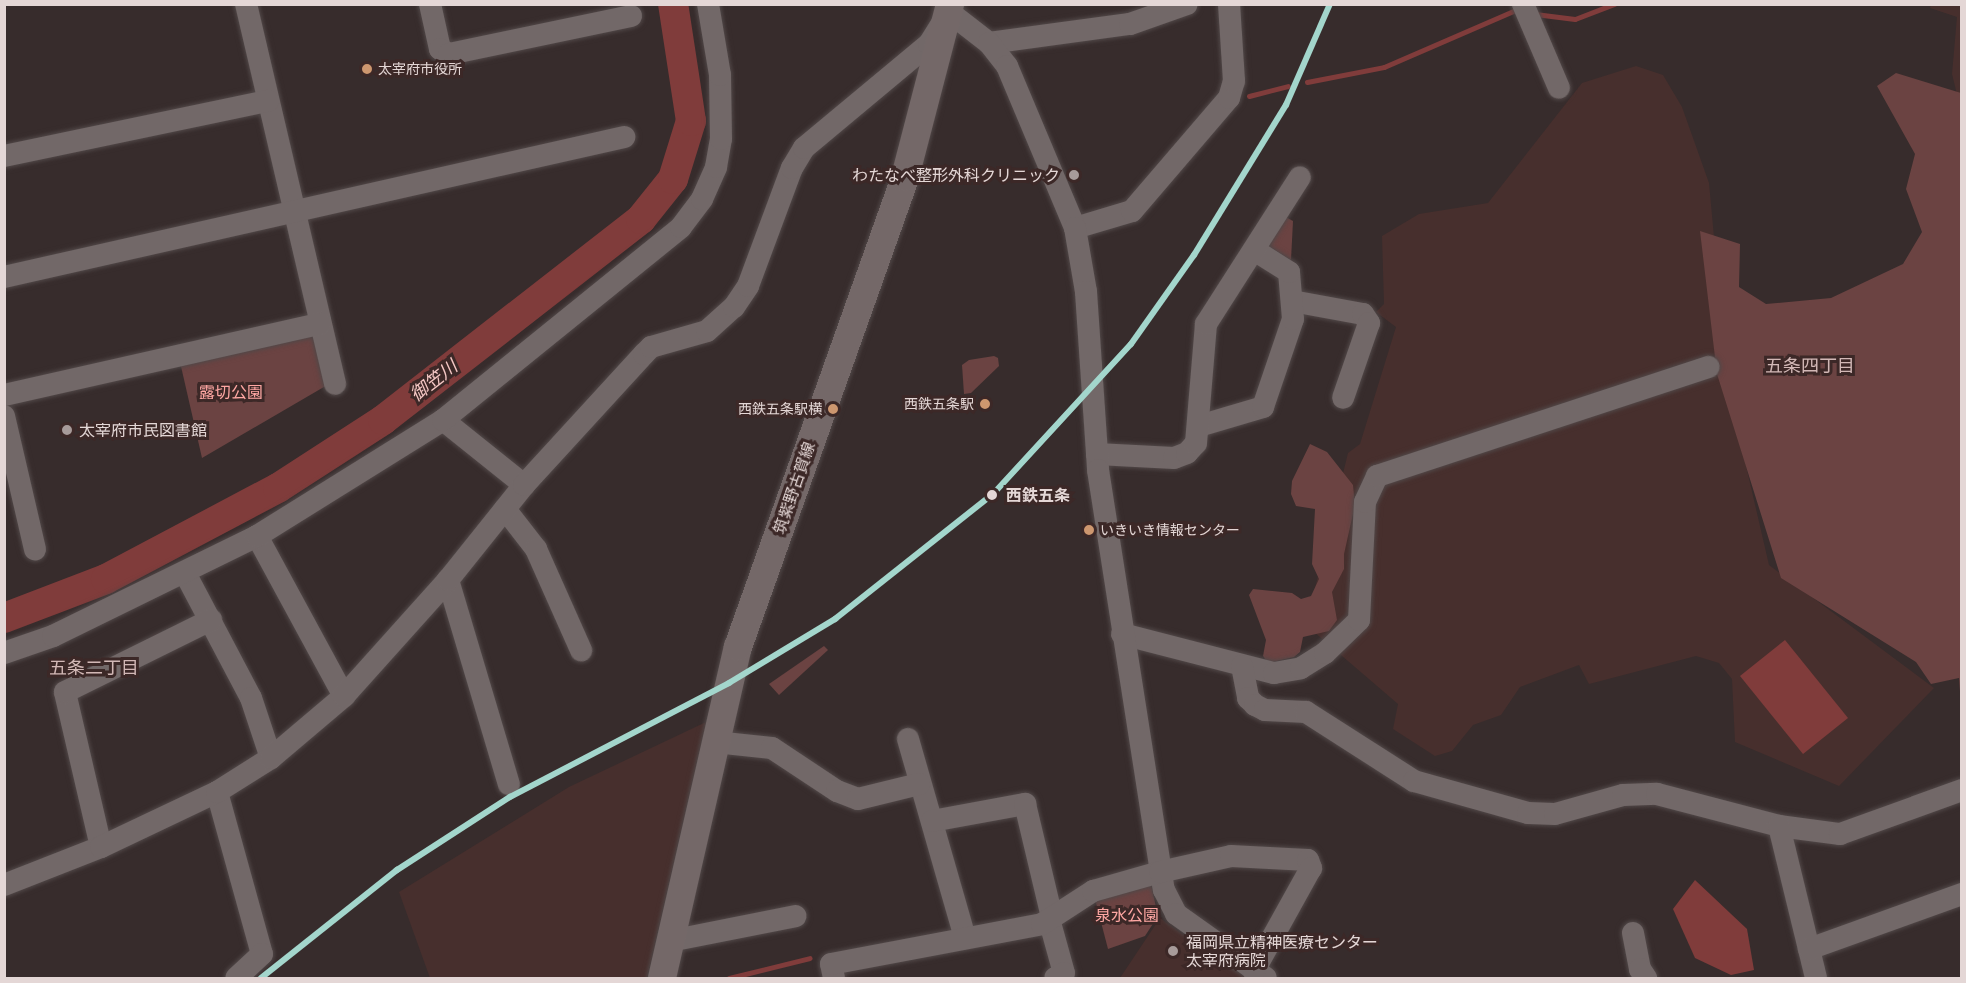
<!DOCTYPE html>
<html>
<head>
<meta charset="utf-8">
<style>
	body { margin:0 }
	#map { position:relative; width:1966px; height:983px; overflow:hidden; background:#372c2c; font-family:Inter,"Noto Sans JP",sans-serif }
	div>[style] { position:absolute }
	.built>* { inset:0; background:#472f2d }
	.green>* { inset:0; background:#6b4342 }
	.water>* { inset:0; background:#803c3b }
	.stream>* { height:5px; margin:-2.5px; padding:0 2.5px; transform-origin:2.5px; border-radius:2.5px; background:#803c3b }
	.river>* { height:30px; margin:-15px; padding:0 15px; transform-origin:15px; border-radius:15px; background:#803c3b }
	.roads { filter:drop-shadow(0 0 2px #514848) drop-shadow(0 0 2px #514848) }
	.minor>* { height:22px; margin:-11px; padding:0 11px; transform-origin:11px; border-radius:11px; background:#726868 }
	.major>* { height:28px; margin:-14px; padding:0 14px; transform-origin:14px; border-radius:14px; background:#746868 }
	.rail-1>* { height:6px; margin:-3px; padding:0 3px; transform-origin:3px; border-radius:3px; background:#a3d6cc }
	.dots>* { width:16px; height:16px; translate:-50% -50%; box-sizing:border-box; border:3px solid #3c2827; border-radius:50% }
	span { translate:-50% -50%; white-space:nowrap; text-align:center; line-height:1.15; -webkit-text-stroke:6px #3c2827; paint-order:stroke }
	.bus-label { font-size:14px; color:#e4d7d6 }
	.left { translate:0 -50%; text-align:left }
	.right { translate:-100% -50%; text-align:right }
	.poi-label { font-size:16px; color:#e4d7d6 }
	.park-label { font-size:16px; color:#fea7a3 }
	.street-label { font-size:16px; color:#e4d7d6 }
	.stop-label { font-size:16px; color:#e4d7d6; font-weight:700 }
	.neighbourhood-label { font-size:18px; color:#d2b8b6 }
	.water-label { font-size:18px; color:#f5c8c5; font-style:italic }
	.frame { position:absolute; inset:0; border:6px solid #e4d7d6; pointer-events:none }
</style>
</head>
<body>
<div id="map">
	<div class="built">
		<div style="clip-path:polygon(1931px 5px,1961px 5px,1961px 111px,1952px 74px,1957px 17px,1930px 8px)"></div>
		<div style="clip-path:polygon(1636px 66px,1663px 75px,1682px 107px,1709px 183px,1728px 388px,1769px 565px,1934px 688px,1839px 786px,1735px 742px,1732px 679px,1719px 663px,1696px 656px,1589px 684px,1579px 665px,1520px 687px,1501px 715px,1473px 725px,1452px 751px,1435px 756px,1393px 729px,1398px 704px,1306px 625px,1348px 453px,1360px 444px,1396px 327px,1376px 312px,1384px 304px,1382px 236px,1419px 214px,1488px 203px,1582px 83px)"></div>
		<div style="clip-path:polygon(706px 722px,647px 978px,430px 978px,399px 892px,569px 787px)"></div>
		<div style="clip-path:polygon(1160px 918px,1182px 934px,1249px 978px,1120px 978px)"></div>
	</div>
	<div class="green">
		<div style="clip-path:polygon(1896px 73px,1961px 93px,1961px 705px,1959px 678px,1931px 684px,1916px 662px,1781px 578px,1717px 374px,1700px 231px,1740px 244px,1739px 287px,1766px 304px,1831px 298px,1903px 264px,1922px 232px,1906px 189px,1915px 154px,1877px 86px)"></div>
		<div style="clip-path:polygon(1284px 216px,1293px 221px,1291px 260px,1265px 244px)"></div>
		<div style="clip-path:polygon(310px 331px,319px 337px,329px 384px,202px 458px,180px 362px)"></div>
		<div style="clip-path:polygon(994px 356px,998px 358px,999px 366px,971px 393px,964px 394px,962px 365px,969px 360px)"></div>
		<div style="clip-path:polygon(1310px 444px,1327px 452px,1353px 485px,1355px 505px,1344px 554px,1344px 569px,1332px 592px,1337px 620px,1329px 631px,1303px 637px,1300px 652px,1294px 657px,1268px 663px,1263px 656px,1266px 640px,1249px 595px,1253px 589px,1292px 593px,1301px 599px,1311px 596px,1319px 579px,1312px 564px,1315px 509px,1296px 506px,1291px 494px,1292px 481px)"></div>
		<div style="clip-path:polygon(824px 646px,828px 650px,779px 695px,769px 684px)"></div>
		<div style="clip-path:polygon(1150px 880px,1158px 916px,1145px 936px,1108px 949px,1095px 899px)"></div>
	</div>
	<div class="water">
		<div style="clip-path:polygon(1785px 640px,1848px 718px,1803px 754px,1740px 676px)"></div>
		<div style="clip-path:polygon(1695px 880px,1747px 929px,1754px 970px,1731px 975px,1695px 958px,1673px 909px)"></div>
	</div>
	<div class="stream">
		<div style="left:1535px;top:14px;width:40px;rotate:7.1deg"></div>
		<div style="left:1575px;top:19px;width:42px;rotate:-21deg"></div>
		<div style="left:1307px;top:82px;width:78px;rotate:-11deg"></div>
		<div style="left:1384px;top:67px;width:144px;rotate:-23.4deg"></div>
		<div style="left:1249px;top:96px;width:40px;rotate:-14.4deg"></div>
		<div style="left:729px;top:978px;width:83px;rotate:-13.9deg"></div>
	</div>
	<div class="river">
		<div style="left:4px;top:618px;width:109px;rotate:-20.9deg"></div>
		<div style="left:106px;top:579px;width:195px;rotate:-27.9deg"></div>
		<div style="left:278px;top:488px;width:125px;rotate:-32.9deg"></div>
		<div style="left:383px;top:420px;width:327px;rotate:-37.9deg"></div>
		<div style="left:641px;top:219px;width:51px;rotate:-51.3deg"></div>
		<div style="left:673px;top:179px;width:61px;rotate:-72.8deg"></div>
		<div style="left:691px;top:121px;width:118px;rotate:-98.7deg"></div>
	</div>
	<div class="roads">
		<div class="minor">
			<div style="left:246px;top:4px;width:390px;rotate:76.8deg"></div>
			<div style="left:430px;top:4px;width:46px;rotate:77.5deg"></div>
			<div style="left:440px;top:49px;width:10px;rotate:29deg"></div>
			<div style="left:449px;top:54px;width:186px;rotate:-11.8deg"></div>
			<div style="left:1523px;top:4px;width:91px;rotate:66.8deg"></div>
			<div style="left:989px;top:43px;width:142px;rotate:-7.7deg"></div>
			<div style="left:1130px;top:24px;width:60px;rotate:-19.3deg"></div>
			<div style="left:4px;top:156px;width:270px;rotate:-11.8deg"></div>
			<div style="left:1075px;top:228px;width:59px;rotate:-16.6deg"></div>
			<div style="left:1132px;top:211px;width:149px;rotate:-49.4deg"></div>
			<div style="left:1229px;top:98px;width:18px;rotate:-74deg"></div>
			<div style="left:1234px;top:81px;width:77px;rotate:-93.7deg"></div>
			<div style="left:4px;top:277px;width:636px;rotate:-12.72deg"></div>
			<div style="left:1292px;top:301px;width:72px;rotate:10.4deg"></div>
			<div style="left:1363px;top:314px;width:11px;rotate:56deg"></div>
			<div style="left:1369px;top:323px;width:79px;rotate:109.1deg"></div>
			<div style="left:4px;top:395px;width:324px;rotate:-12.7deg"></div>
			<div style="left:4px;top:416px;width:137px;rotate:76.9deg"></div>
			<div style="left:443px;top:420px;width:104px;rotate:38.7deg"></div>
			<div style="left:1199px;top:426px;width:67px;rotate:-16.5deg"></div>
			<div style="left:1263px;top:407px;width:93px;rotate:-71.2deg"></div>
			<div style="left:1293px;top:319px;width:47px;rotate:-94.9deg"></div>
			<div style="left:1289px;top:272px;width:41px;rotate:-147.8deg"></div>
			<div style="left:1097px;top:454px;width:77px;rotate:3deg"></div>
			<div style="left:1174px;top:458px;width:14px;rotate:-21deg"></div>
			<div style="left:1187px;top:453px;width:13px;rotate:-48deg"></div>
			<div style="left:1196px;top:443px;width:119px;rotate:-85.2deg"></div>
			<div style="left:1206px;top:324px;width:174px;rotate:-57.4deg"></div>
			<div style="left:505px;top:509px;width:51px;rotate:52.2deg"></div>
			<div style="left:536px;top:549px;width:111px;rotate:66deg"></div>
			<div style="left:257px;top:536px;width:182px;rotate:61.5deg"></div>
			<div style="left:185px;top:573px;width:141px;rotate:62.2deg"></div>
			<div style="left:251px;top:698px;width:63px;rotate:71.6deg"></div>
			<div style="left:448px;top:580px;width:213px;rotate:73.4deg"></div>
			<div style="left:1122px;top:634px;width:157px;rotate:14.4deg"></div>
			<div style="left:1274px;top:673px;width:27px;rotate:-10deg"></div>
			<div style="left:1301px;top:668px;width:28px;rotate:-32deg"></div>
			<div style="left:1325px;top:653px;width:47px;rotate:-44.1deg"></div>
			<div style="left:1359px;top:620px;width:118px;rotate:-87.1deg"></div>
			<div style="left:1365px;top:502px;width:29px;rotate:-65deg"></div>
			<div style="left:1377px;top:476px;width:349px;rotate:-18.2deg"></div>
			<div style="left:4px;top:653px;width:52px;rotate:-19.1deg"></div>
			<div style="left:53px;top:636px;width:227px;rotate:-26.1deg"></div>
			<div style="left:257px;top:536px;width:219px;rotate:-31.9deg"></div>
			<div style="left:443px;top:420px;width:306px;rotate:-39deg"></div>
			<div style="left:681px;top:227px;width:35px;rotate:-53deg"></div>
			<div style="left:702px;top:199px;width:35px;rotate:-66deg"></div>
			<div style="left:716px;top:167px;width:28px;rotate:-80deg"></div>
			<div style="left:721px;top:139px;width:64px;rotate:-90.9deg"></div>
			<div style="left:720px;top:75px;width:72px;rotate:-99.6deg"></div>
			<div style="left:1242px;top:666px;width:33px;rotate:79deg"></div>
			<div style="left:1248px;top:698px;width:10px;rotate:45deg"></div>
			<div style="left:1255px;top:705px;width:11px;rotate:27deg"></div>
			<div style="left:1265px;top:710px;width:41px;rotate:2.8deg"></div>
			<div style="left:1306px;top:712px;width:128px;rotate:32.6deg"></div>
			<div style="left:1414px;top:781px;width:118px;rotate:15.7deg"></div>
			<div style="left:1528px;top:813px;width:27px;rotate:2deg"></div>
			<div style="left:1555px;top:814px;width:71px;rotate:-15.6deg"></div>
			<div style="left:1623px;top:795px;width:34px;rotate:-2deg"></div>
			<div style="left:1657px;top:794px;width:126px;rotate:14.7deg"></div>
			<div style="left:1779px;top:826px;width:62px;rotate:7.5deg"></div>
			<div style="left:1840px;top:834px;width:130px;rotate:-19.8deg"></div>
			<div style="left:908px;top:739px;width:207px;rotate:74deg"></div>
			<div style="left:715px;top:742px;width:57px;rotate:6deg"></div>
			<div style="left:772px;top:748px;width:78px;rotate:33.5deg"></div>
			<div style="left:837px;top:791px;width:22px;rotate:21deg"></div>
			<div style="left:858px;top:799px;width:63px;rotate:-13.8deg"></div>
			<div style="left:217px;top:792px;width:168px;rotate:74.5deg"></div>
			<div style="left:262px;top:954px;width:35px;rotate:137deg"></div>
			<div style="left:932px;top:821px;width:95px;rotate:-10.4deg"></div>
			<div style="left:1025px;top:804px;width:116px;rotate:76.6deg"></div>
			<div style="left:1779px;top:826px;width:156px;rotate:76.3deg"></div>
			<div style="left:101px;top:847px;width:159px;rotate:-103.1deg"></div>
			<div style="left:65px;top:692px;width:163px;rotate:-26.3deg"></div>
			<div style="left:4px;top:885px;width:104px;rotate:-21.4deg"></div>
			<div style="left:101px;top:847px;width:128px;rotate:-25.4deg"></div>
			<div style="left:217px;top:792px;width:64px;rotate:-32.2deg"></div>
			<div style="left:271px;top:758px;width:96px;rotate:-40.3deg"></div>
			<div style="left:344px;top:696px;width:156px;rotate:-48.1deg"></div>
			<div style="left:448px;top:580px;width:122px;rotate:-51.3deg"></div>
			<div style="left:524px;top:485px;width:178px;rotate:-47.5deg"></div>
			<div style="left:644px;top:354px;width:10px;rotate:-45deg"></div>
			<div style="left:651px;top:347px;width:58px;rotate:-15.9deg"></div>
			<div style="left:707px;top:331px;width:36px;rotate:-42deg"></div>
			<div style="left:734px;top:307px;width:25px;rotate:-56deg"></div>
			<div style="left:748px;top:286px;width:126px;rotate:-69.6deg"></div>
			<div style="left:792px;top:168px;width:23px;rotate:-59deg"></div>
			<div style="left:804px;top:148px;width:163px;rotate:-39.8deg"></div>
			<div style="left:929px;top:44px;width:38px;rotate:-58deg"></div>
			<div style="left:949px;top:12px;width:51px;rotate:37.8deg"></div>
			<div style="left:989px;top:43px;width:29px;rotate:52deg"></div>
			<div style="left:1007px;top:66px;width:176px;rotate:67.2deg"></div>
			<div style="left:1075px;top:228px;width:65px;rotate:80.2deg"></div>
			<div style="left:1086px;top:292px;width:178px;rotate:86.1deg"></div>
			<div style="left:1098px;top:470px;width:425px;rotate:81.1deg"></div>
			<div style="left:1164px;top:890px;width:27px;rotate:63deg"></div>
			<div style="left:1176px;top:914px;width:110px;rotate:35.4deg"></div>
			<div style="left:1049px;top:919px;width:56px;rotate:74.5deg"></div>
			<div style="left:1064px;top:973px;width:10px;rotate:151deg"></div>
			<div style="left:1633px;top:933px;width:37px;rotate:79deg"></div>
			<div style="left:1640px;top:969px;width:11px;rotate:56deg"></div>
			<div style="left:670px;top:941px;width:128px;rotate:-11.2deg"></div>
			<div style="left:1809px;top:949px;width:163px;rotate:-19.8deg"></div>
			<div style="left:834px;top:978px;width:14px;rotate:-102deg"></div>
			<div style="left:831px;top:964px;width:215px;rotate:-10.7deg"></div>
			<div style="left:1042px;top:924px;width:61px;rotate:-32.9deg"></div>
			<div style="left:1093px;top:891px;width:70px;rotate:-15.8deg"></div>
			<div style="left:1160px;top:872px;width:73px;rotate:-12.7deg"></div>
			<div style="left:1231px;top:856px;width:77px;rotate:3deg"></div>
			<div style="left:1308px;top:860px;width:9px;rotate:69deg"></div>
			<div style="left:1311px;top:868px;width:118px;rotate:119deg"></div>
		</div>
		<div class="major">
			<div style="left:662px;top:978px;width:340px;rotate:-77.1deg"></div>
			<div style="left:738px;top:647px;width:499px;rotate:-70.4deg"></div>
			<div style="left:905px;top:177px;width:179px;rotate:-75.4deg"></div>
		</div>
	</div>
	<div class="rail-1">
		<div style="left:261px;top:978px;width:174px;rotate:-38.5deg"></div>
		<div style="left:397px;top:870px;width:135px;rotate:-32.9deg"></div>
		<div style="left:510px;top:797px;width:247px;rotate:-27.5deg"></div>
		<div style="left:729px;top:683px;width:124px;rotate:-31.1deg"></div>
		<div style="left:835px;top:619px;width:203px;rotate:-38.4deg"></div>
		<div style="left:994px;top:493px;width:202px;rotate:-47.4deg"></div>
		<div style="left:1131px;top:344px;width:109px;rotate:-54.7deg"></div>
		<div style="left:1194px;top:255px;width:176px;rotate:-58.5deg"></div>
		<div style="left:1286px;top:105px;width:110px;rotate:-66.5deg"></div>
	</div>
	<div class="dots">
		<div style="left:367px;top:69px;background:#cd976f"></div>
		<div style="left:1074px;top:175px;background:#a79b9a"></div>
		<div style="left:985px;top:404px;background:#cd976f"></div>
		<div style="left:833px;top:409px;background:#cd976f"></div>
		<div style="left:67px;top:430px;background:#a79b9a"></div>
		<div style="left:992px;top:495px;background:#e4d7d6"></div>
		<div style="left:1089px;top:530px;background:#cd976f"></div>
		<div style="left:1173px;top:951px;background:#a79b9a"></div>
	</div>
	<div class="bus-label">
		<span class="left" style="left:378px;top:69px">太宰府市役所</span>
		<span class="right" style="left:974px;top:404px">西鉄五条駅</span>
		<span class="right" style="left:822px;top:409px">西鉄五条駅横</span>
		<span class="left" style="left:1100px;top:530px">いきいき情報センター</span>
	</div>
	<div class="poi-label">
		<span class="right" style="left:1060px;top:175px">わたなべ整形外科クリニック</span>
		<span class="left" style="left:79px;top:430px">太宰府市民図書館</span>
		<span class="left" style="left:1186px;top:951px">福岡県立精神医療センター<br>太宰府病院</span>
	</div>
	<div class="park-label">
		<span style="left:231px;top:392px">露切公園</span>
		<span style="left:1127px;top:915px">泉水公園</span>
	</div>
	<div class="street-label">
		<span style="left:794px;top:488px;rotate:-71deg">筑紫野古賀線</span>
	</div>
	<div class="stop-label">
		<span class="left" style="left:1006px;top:495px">西鉄五条</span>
	</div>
	<div class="neighbourhood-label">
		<span style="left:1810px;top:366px">五条四丁目</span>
		<span style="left:94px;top:668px">五条二丁目</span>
	</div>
	<div class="water-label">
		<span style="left:434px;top:381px;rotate:-38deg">御笠川</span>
	</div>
	<div class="frame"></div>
</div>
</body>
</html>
